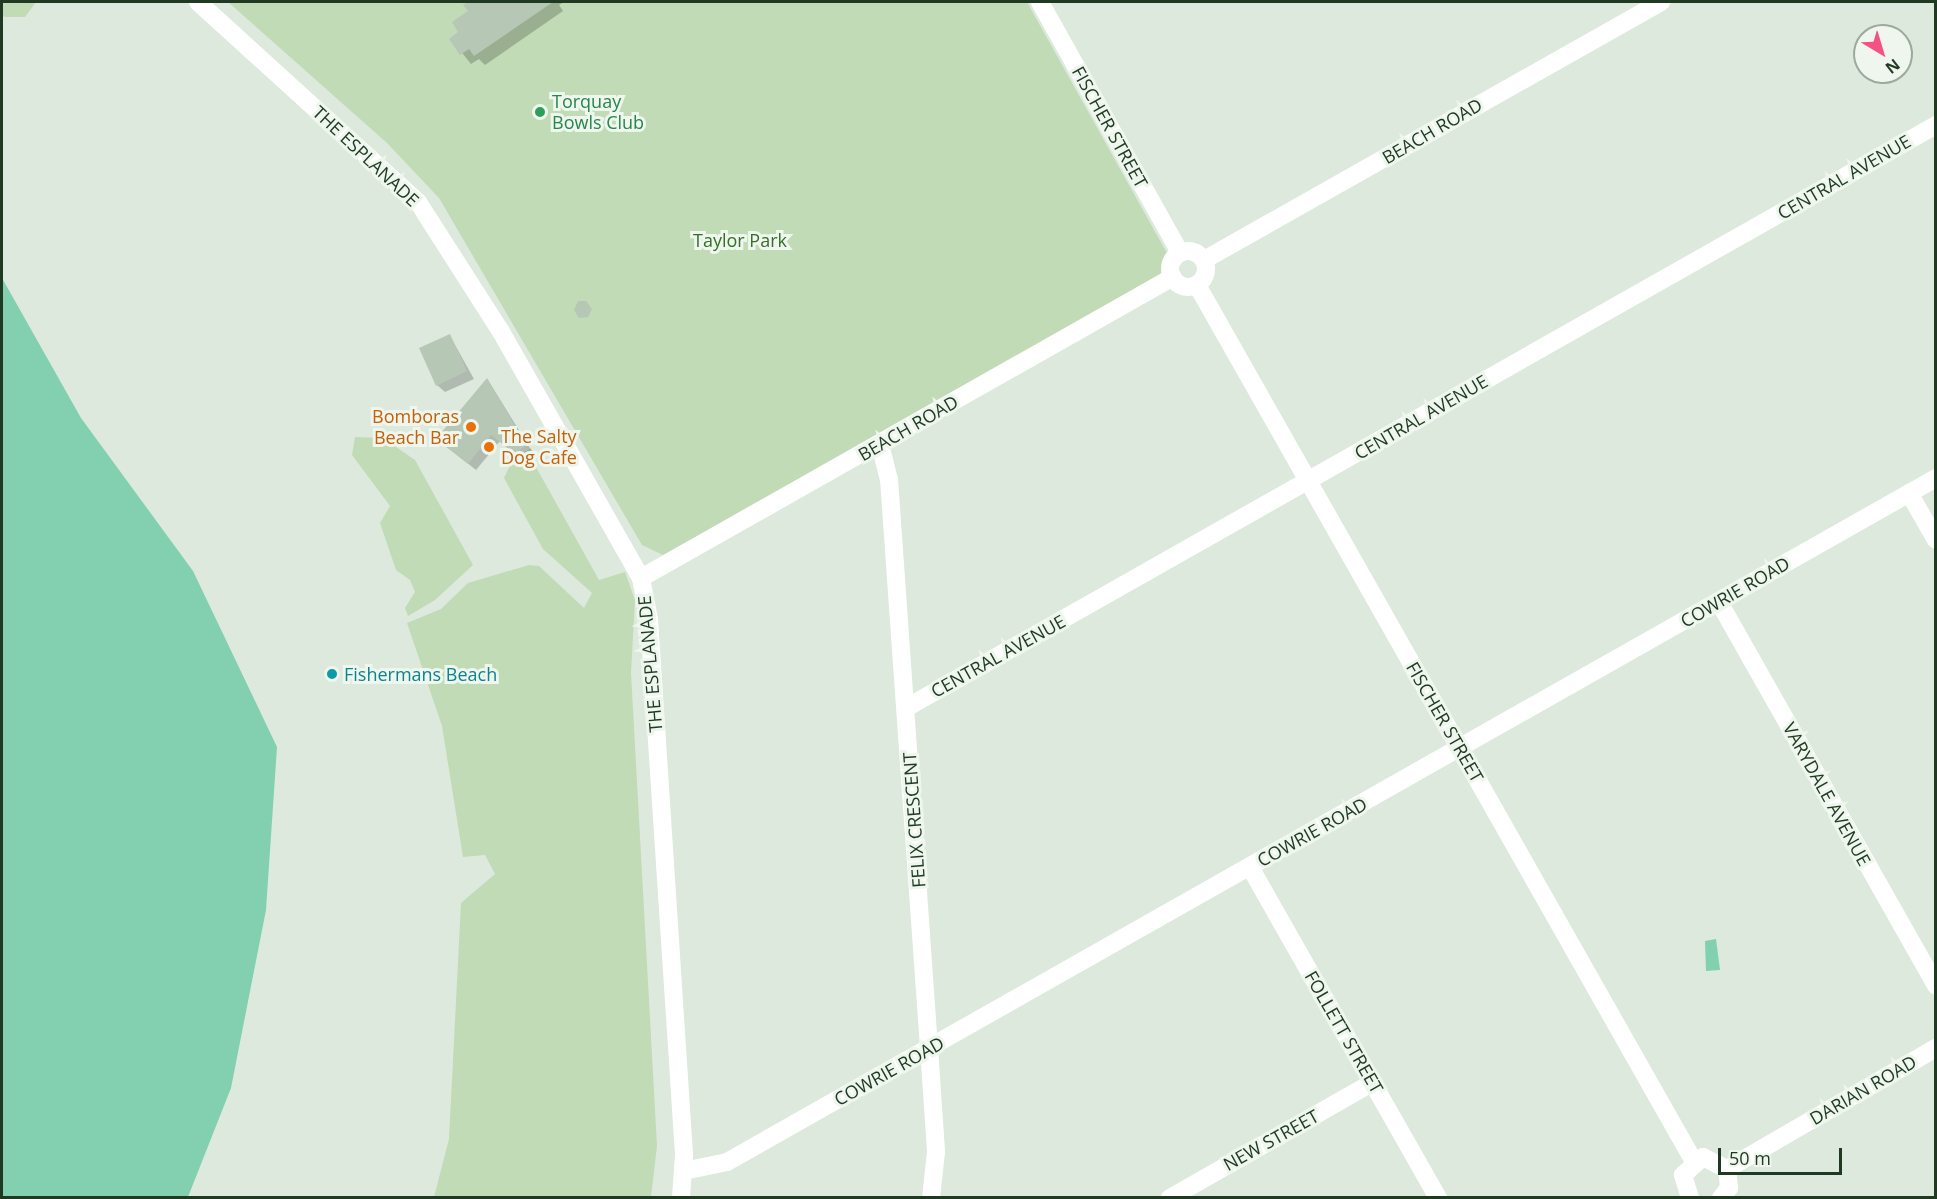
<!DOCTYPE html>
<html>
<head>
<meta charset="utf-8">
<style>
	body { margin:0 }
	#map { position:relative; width:1937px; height:1199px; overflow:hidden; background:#dde9dd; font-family:"Open Sans",sans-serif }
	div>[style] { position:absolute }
	.green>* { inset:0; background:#c0dbb5 }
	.water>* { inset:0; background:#83d0b1 }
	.shadow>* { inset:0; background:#0003 }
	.building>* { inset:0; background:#b6c7b6 }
	.minor>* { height:18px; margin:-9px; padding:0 9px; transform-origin:9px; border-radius:9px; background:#fff }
	.tertiary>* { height:18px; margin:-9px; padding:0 9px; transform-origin:9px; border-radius:9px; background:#fff }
	.tertiary>.ring { margin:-9px; padding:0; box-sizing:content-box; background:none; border:18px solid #fff; border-radius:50% }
	.dots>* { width:16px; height:16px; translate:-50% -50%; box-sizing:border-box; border:3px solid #eef6ed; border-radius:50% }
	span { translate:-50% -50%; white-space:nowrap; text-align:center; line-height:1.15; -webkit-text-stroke:6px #eef6ed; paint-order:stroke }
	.leisure-label { font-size:18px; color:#27864d }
	.left { translate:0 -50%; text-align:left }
	.street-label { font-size:18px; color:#1f3923 }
	.park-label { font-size:18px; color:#357029 }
	.food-label { font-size:18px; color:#c56008 }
	.right { translate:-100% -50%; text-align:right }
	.culture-label { font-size:18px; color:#0d838f }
	.frame { position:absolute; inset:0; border:3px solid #1f3923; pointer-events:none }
	.north { position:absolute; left:1853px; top:24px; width:60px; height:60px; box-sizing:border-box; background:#eef6ed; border:2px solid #9baa9c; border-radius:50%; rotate:142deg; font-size:16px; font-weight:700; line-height:24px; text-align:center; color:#1f3923 }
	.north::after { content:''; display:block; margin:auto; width:21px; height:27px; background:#f45185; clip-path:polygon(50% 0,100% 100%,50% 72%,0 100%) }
	.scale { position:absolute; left:1718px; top:1148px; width:124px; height:27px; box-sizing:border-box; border:3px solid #1f3923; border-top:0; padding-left:8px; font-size:18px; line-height:21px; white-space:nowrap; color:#1f3923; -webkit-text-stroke:4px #eef6ed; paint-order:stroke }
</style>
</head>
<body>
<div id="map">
	<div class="green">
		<div style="clip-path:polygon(2px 2px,36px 2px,25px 17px,6px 17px,2px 16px)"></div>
		<div style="clip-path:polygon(228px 2px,1027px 2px,1168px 255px,1160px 277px,663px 555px,642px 545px,439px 198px,387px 143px)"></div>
		<div style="clip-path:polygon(355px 437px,383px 438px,415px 460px,473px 565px,435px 600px,408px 616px,405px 608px,415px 592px,410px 580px,396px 570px,380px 523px,390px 506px,352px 455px)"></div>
		<div style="clip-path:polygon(531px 448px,536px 467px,599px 580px,625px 572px,635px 600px,631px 673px,657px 1146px,651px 1197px,434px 1197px,449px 1139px,461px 903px,495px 874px,485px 855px,463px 857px,442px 726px,407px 623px,441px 609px,468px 583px,529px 565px,539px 566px,584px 608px,592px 593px,543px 549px,504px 478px,513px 459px)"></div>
	</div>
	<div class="water">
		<div style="clip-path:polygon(2px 278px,81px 418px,193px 571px,277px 747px,266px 910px,231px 1088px,188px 1197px,2px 1197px)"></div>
		<div style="clip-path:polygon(1716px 939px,1720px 970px,1706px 971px,1705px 941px)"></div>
	</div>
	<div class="shadow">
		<div style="clip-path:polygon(472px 2px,564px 2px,559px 5px,563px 11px,485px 65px,479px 59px,471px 64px,451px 39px,460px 32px,470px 11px,466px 5px)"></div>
		<div style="clip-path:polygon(450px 336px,474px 379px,445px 392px,437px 385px)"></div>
		<div style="clip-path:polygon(488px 380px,533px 453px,524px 461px,500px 441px,476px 470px,446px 446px)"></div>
	</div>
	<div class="building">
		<div style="clip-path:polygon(468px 2px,553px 2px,474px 56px,469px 49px,460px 55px,449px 39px,458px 32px,452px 22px,468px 11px,463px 5px)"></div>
		<div style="clip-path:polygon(578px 301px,586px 301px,592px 309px,588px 317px,579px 318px,574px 310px)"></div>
		<div style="clip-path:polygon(450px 334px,467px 371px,436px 386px,419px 348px)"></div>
		<div style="clip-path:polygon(487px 378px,526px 445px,515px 454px,491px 435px,468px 464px,436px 439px)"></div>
	</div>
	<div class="minor">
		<div style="left:1204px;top:260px;width:525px;rotate:-29.45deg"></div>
		<div style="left:880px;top:444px;width:36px;rotate:76deg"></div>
		<div style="left:889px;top:479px;width:570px;rotate:85.98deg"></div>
		<div style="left:929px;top:1048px;width:104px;rotate:86.1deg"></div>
		<div style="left:936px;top:1152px;width:46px;rotate:96.2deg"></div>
		<div style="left:1909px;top:493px;width:54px;rotate:60.1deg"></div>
		<div style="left:641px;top:578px;width:611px;rotate:-29.5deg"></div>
		<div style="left:1719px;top:602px;width:441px;rotate:60.5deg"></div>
		<div style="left:906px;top:708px;width:1184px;rotate:-29.51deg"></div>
		<div style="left:1250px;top:867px;width:381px;rotate:60.4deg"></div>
		<div style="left:684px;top:1171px;width:44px;rotate:-11.8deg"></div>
		<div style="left:727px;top:1162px;width:1389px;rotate:-29.5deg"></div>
		<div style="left:1170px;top:1198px;width:232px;rotate:-29.7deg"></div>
	</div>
	<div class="tertiary">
		<div style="left:198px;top:2px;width:297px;rotate:42.3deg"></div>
		<div style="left:418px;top:202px;width:152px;rotate:57.4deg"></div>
		<div style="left:500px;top:330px;width:285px;rotate:60.4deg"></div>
		<div style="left:641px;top:578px;width:42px;rotate:79deg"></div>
		<div style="left:649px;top:619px;width:537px;rotate:86.26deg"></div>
		<div style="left:684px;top:1155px;width:43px;rotate:94deg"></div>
		<div style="left:1040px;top:2px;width:287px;rotate:60.8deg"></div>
		<div class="ring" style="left:1170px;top:251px;width:18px;height:18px"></div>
		<div style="left:1197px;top:285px;width:1006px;rotate:60.45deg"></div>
		<div style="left:1727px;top:1169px;width:241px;rotate:-30.1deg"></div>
		<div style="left:1690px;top:1198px;width:24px;rotate:-107deg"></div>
		<div style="left:1683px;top:1175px;width:27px;rotate:-42deg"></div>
		<div style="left:1703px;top:1157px;width:27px;rotate:27deg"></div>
		<div style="left:1727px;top:1169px;width:19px;rotate:84deg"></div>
		<div style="left:1729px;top:1188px;width:13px;rotate:129deg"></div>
	</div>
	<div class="dots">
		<div style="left:540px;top:112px;background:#2e9e5b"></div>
		<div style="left:471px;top:427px;background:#e8710a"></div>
		<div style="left:489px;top:447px;background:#e8710a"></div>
		<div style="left:332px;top:674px;background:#0f9aa8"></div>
	</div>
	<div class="leisure-label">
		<span class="left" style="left:552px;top:112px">Torquay<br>Bowls Club</span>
	</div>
	<div class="street-label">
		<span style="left:1110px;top:127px;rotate:61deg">FISCHER STREET</span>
		<span style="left:1432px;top:131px;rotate:-30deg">BEACH ROAD</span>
		<span style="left:366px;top:156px;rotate:43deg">THE ESPLANADE</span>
		<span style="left:1844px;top:177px;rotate:-30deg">CENTRAL AVENUE</span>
		<span style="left:1421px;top:417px;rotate:-30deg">CENTRAL AVENUE</span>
		<span style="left:908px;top:428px;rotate:-30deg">BEACH ROAD</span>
		<span style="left:1735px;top:592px;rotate:-30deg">COWRIE ROAD</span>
		<span style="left:998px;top:656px;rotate:-29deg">CENTRAL AVENUE</span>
		<span style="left:650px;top:664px;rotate:-95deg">THE ESPLANADE</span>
		<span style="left:1445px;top:722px;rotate:60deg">FISCHER STREET</span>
		<span style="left:1827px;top:794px;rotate:61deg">VARYDALE AVENUE</span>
		<span style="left:914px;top:820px;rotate:-94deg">FELIX CRESCENT</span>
		<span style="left:1312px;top:832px;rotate:-29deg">COWRIE ROAD</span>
		<span style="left:1344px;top:1032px;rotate:60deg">FOLLETT STREET</span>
		<span style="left:889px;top:1071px;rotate:-29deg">COWRIE ROAD</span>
		<span style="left:1863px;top:1090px;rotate:-30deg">DARIAN ROAD</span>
		<span style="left:1271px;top:1140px;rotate:-29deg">NEW STREET</span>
	</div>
	<div class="park-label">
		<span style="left:740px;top:240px">Taylor Park</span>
	</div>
	<div class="food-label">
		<span class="right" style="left:459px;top:427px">Bomboras<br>Beach Bar</span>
		<span class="left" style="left:501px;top:447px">The Salty<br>Dog Cafe</span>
	</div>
	<div class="culture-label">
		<span class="left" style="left:344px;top:674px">Fishermans Beach</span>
	</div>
	<div class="frame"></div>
	<div class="north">N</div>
	<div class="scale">50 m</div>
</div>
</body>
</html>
